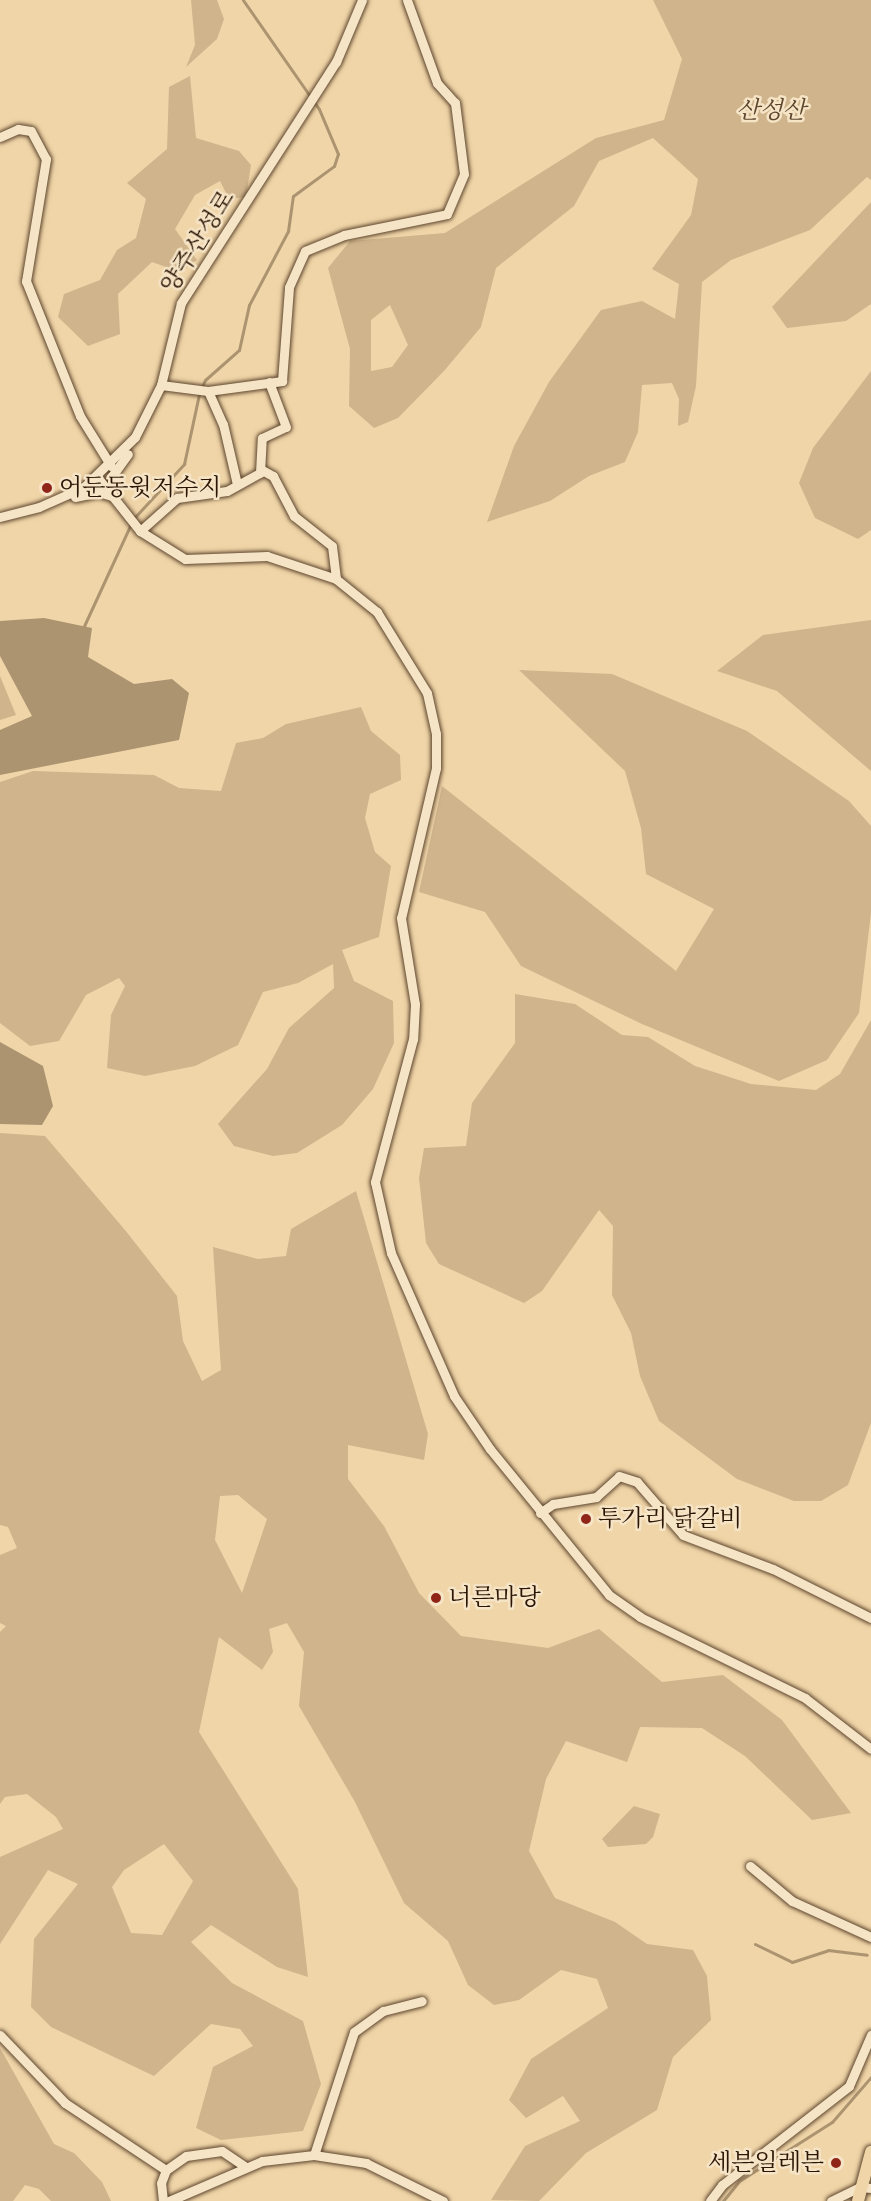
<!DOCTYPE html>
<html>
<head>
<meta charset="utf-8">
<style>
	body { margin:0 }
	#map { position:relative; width:871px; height:2201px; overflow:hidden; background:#f0d5a8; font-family:"IM FELL Great Primer","Noto Serif KR",serif }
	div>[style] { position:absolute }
	.green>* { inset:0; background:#cfb48c }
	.water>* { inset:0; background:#ad9470 }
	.stream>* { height:3px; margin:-1.5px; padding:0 1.5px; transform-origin:1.5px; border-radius:1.5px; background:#ad9470 }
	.roads { filter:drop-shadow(0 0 2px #5d452d) drop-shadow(0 0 2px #5d452d) }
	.minor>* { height:9px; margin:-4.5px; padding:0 4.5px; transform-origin:4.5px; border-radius:4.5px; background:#f5e4c6 }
	.major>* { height:12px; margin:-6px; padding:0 6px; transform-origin:6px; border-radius:6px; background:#f0d5a8 }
	.dots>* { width:16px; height:16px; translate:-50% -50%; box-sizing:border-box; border:3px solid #f5e4c6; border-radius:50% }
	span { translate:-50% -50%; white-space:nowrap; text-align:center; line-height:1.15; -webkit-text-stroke:5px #f5e4c6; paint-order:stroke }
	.park-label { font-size:24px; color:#5d452d; font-style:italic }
	.street-label { font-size:24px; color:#2c1504 }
	.poi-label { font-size:24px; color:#2c1504 }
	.left { translate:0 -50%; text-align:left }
	.right { translate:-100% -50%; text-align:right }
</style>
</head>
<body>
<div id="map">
	<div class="green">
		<div style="clip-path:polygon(191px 0,217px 0,224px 19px,217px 39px,186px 67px,195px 45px)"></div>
		<div style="clip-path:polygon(evenodd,653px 0,871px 0,871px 180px,867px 177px,810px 230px,731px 260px,702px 282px,696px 386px,688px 422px,678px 426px,679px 399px,672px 383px,642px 385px,638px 432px,625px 462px,589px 476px,550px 501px,487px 522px,514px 446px,549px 382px,601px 310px,642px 301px,675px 319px,679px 284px,652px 269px,691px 215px,698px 179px,653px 138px,599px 161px,574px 206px,496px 268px,481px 327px,444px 371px,398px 418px,374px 428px,349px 406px,350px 349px,328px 268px,350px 241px,445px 233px,596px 138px,664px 120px,682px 59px,653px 0,390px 305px,408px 345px,392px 367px,371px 371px,371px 320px,390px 305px)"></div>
		<div style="clip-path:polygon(190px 76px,196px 138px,239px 151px,251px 165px,246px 197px,229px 199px,220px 181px,195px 195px,175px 229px,197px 260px,180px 272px,152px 262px,118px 294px,120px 334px,88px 346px,58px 317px,64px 294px,100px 280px,117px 250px,136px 238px,146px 199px,127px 183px,167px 149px,169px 87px)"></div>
		<div style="clip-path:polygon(871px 202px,871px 304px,846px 321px,787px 328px,772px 307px)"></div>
		<div style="clip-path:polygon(871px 371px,871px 530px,858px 539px,815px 518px,799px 483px,813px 448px)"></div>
		<div style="clip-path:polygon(871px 620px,871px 771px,777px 691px,717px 671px,763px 635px)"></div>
		<div style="clip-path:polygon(519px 670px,612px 674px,747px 731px,849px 801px,871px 826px,871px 913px,859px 1013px,827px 1060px,779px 1081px,642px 1024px,521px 966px,485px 912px,419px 892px,442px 786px,676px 971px,714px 909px,646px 874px,641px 828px,625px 771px)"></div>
		<div style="clip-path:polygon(0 676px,16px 715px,0 720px)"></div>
		<div style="clip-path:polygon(361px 707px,371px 731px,400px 755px,401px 780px,370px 794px,365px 818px,375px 852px,391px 866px,379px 937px,342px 950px,354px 981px,393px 1001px,394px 1043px,373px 1089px,342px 1125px,297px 1153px,273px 1156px,234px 1146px,218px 1124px,267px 1069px,289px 1028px,334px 988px,333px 964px,298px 983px,263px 992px,238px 1045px,195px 1066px,145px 1076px,107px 1068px,111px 1015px,125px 986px,119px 978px,86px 995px,59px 1041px,30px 1046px,0 1023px,0 782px,33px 771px,154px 775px,179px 788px,221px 791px,236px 743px,263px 738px,286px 724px)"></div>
		<div style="clip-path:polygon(515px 994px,575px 1004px,622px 1035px,648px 1037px,695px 1066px,751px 1084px,816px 1090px,840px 1074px,871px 1020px,871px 1423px,848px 1485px,821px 1501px,794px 1501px,737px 1479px,659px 1421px,640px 1376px,631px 1333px,612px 1295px,613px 1226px,599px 1210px,542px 1291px,524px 1303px,439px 1264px,426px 1243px,419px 1178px,424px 1148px,466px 1146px,472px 1103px,515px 1043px)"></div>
		<div style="clip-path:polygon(evenodd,0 1133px,45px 1136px,125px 1230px,177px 1296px,183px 1341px,202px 1381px,221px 1370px,213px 1247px,258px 1259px,286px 1256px,291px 1229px,356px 1191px,428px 1434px,424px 1460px,348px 1445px,348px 1479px,384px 1526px,419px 1593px,461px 1636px,548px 1648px,599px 1629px,662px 1682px,723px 1675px,782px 1720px,851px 1813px,812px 1820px,745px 1756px,702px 1728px,640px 1727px,627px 1762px,566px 1741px,546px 1779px,529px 1851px,555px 1898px,615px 1922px,647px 1944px,693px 1950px,707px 1976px,711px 2020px,673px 2057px,657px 2110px,586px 2153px,539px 2201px,491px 2200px,525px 2146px,580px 2121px,563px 2096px,526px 2118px,509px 2100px,531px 2059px,608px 2008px,597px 1979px,561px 1970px,519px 2000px,494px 2005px,468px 1985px,448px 1941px,404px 1903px,355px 1802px,299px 1706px,304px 1652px,287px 1623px,269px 1629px,273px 1652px,262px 1670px,219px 1637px,199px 1732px,298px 1889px,308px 1977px,277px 1967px,211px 1925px,191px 1942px,232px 1983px,303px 2021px,321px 2084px,303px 2131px,221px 2140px,196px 2128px,213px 2067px,253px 2046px,240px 2029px,211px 2024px,154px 2076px,51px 2027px,31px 2007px,34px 1939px,78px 1884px,48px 1870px,0 1944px,0 1857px,63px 1829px,56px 1817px,27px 1794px,5px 1797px,0 1804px,0 1632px,6px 1626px,0 1623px,0 1555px,17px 1548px,8px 1527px,0 1525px,0 1133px,238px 1495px,267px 1519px,242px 1593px,215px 1540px,220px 1496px,238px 1495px,0 1133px,164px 1844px,193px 1881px,162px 1935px,131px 1933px,112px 1887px,124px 1870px,164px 1844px)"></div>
		<div style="clip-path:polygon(634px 1806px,660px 1814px,653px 1837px,646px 1844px,608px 1847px,602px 1839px)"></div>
		<div style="clip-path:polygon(0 2048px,54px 2144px,74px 2153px,102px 2182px,111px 2201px,51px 2201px,39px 2189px,25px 2185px,13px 2201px,0 2201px)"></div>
	</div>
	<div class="water">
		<div style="clip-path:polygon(44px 618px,92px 628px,88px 657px,134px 684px,172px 679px,189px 693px,179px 740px,0 775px,0 730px,32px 716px,0 656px,0 621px)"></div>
		<div style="clip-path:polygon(0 1042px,43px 1066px,53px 1106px,42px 1125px,0 1124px)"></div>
	</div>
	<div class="stream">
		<div style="left:134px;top:518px;width:74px;rotate:-47.2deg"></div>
		<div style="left:184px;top:464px;width:72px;rotate:-77.9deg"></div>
		<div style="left:199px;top:394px;width:15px;rotate:-67deg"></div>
		<div style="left:205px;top:380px;width:45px;rotate:-41.4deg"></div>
		<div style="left:239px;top:350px;width:46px;rotate:-77.5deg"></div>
		<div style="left:249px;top:305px;width:84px;rotate:-62.2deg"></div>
		<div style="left:288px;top:231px;width:35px;rotate:-82deg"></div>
		<div style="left:293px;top:196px;width:51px;rotate:-36.2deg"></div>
		<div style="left:334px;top:166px;width:13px;rotate:-72deg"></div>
		<div style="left:338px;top:154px;width:49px;rotate:-112.9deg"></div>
		<div style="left:319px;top:109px;width:133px;rotate:-124.9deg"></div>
		<div style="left:84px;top:626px;width:112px;rotate:-65.3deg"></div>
		<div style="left:755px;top:1944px;width:41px;rotate:25.9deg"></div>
		<div style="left:792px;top:1962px;width:38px;rotate:-18deg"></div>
		<div style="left:828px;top:1950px;width:39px;rotate:7deg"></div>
		<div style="left:723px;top:2201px;width:26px;rotate:-51deg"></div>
		<div style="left:739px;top:2181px;width:110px;rotate:-32.4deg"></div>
		<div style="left:832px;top:2122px;width:60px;rotate:-49.1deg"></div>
	</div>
	<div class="roads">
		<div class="minor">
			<div style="left:0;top:137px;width:20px;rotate:-24deg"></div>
			<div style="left:18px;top:129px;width:13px;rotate:9deg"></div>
			<div style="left:31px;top:131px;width:32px;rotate:62deg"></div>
			<div style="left:46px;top:159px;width:124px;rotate:99.3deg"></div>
			<div style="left:26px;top:281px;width:145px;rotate:68.2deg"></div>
			<div style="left:80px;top:416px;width:59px;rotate:58.2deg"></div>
			<div style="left:161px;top:385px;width:47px;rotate:7.3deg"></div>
			<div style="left:208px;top:391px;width:75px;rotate:-7.7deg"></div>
			<div style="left:282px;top:381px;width:94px;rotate:-85.7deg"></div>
			<div style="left:289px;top:287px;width:39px;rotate:-66deg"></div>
			<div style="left:305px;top:251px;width:42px;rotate:-22.3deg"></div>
			<div style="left:344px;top:235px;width:105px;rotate:-11.5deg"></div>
			<div style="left:447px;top:214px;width:43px;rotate:-67deg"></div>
			<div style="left:464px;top:174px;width:72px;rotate:-97.2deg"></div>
			<div style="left:455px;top:103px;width:27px;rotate:-132deg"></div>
			<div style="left:437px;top:83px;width:88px;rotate:-109.9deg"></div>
			<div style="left:208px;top:391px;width:36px;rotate:66deg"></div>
			<div style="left:223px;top:424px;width:62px;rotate:76.9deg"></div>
			<div style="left:262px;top:470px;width:13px;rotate:29deg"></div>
			<div style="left:273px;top:476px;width:45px;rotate:62.3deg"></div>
			<div style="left:294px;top:516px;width:48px;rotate:38.3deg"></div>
			<div style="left:332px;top:546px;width:33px;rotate:83deg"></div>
			<div style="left:98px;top:478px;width:68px;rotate:51.6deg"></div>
			<div style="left:140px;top:531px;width:53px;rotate:31.9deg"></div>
			<div style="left:185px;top:559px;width:82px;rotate:-2.1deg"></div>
			<div style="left:267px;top:556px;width:73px;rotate:18.4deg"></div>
			<div style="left:336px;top:579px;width:53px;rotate:38.8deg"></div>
			<div style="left:377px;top:612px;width:95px;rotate:58.3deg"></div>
			<div style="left:427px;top:693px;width:42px;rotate:77.6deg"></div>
			<div style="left:436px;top:734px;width:34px;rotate:90deg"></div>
			<div style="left:436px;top:768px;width:154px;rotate:103.1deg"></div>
			<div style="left:401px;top:918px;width:87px;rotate:80.8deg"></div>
			<div style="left:415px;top:1004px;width:35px;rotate:93deg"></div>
			<div style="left:413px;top:1039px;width:148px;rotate:104.9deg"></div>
			<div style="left:375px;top:1182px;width:73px;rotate:77.3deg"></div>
			<div style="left:391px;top:1253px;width:156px;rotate:66.2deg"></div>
			<div style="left:454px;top:1396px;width:64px;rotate:55.8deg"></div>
			<div style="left:490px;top:1449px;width:188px;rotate:50.8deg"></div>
			<div style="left:609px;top:1595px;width:38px;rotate:35deg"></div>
			<div style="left:640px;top:1617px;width:184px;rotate:26.1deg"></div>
			<div style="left:805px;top:1698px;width:83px;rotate:37.7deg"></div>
			<div style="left:75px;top:497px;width:24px;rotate:-12deg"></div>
			<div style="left:98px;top:492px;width:15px;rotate:16deg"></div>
			<div style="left:112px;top:496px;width:20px;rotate:-90deg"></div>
			<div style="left:112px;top:476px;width:27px;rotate:-54deg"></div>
			<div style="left:0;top:517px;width:40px;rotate:-14.4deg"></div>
			<div style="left:39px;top:507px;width:49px;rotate:-24deg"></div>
			<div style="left:84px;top:487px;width:71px;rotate:-44.4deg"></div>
			<div style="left:135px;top:437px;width:58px;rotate:-63.4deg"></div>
			<div style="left:161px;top:385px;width:84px;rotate:-76.3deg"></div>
			<div style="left:181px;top:303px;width:287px;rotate:-57.3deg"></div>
			<div style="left:336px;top:62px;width:67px;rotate:-67.2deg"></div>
			<div style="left:140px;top:531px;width:50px;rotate:-41.7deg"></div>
			<div style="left:177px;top:498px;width:50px;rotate:-8deg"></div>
			<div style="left:227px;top:491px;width:38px;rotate:-29deg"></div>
			<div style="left:260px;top:473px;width:35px;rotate:-87deg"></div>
			<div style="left:262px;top:438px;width:26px;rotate:-25deg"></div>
			<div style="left:286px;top:427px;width:48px;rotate:-110.7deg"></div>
			<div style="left:540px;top:1513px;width:16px;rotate:-35deg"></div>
			<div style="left:553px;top:1504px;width:44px;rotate:-9.2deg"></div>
			<div style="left:596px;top:1497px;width:31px;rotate:-42deg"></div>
			<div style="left:619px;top:1476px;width:19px;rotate:18deg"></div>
			<div style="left:637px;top:1482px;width:70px;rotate:49deg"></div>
			<div style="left:683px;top:1535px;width:96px;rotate:20.7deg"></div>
			<div style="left:773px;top:1569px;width:110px;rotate:26.6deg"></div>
			<div style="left:750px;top:1866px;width:55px;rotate:39.8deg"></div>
			<div style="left:792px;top:1901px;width:87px;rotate:24.5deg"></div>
			<div style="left:0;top:2035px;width:94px;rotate:46.3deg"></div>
			<div style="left:65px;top:2103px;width:121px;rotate:33.6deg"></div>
			<div style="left:314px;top:2155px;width:129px;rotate:-72deg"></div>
			<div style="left:354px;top:2032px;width:36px;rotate:-36deg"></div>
			<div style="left:383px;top:2011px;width:40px;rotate:-14.4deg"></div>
			<div style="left:163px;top:2201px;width:18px;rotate:-96deg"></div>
			<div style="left:161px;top:2183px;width:14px;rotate:-69deg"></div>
			<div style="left:166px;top:2170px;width:24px;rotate:-35deg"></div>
			<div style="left:186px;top:2156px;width:36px;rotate:-8deg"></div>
			<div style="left:222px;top:2151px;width:29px;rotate:34deg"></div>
			<div style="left:169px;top:2201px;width:101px;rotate:-23.3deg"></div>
			<div style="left:262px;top:2161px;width:52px;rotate:-6.6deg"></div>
			<div style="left:314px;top:2155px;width:53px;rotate:8.7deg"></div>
			<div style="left:366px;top:2163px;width:86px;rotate:26.3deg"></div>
			<div style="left:710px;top:2201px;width:20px;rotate:-53deg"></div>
			<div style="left:722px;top:2185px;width:161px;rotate:-37.9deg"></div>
			<div style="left:849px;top:2086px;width:56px;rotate:-66.7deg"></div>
			<div style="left:831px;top:2201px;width:32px;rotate:-26deg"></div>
			<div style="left:860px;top:2187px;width:11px;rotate:5deg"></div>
		</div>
		<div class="major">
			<div style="left:858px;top:2201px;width:51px;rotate:-75.1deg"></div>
		</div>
	</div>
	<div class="dots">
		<div style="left:47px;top:488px;background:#8f2418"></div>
		<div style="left:586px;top:1519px;background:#8f2418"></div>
		<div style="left:436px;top:1598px;background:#8f2418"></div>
		<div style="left:836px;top:2163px;background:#8f2418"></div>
	</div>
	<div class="park-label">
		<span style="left:771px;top:111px">산성산</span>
	</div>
	<div class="street-label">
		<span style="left:198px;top:242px;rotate:-58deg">양주산성로</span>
	</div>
	<div class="poi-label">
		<span class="left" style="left:59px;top:488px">어둔동윗저수지</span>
		<span class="left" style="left:598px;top:1519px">투가리 닭갈비</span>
		<span class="left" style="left:448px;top:1598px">너른마당</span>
		<span class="right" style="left:824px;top:2163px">세븐일레븐</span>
	</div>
</div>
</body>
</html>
